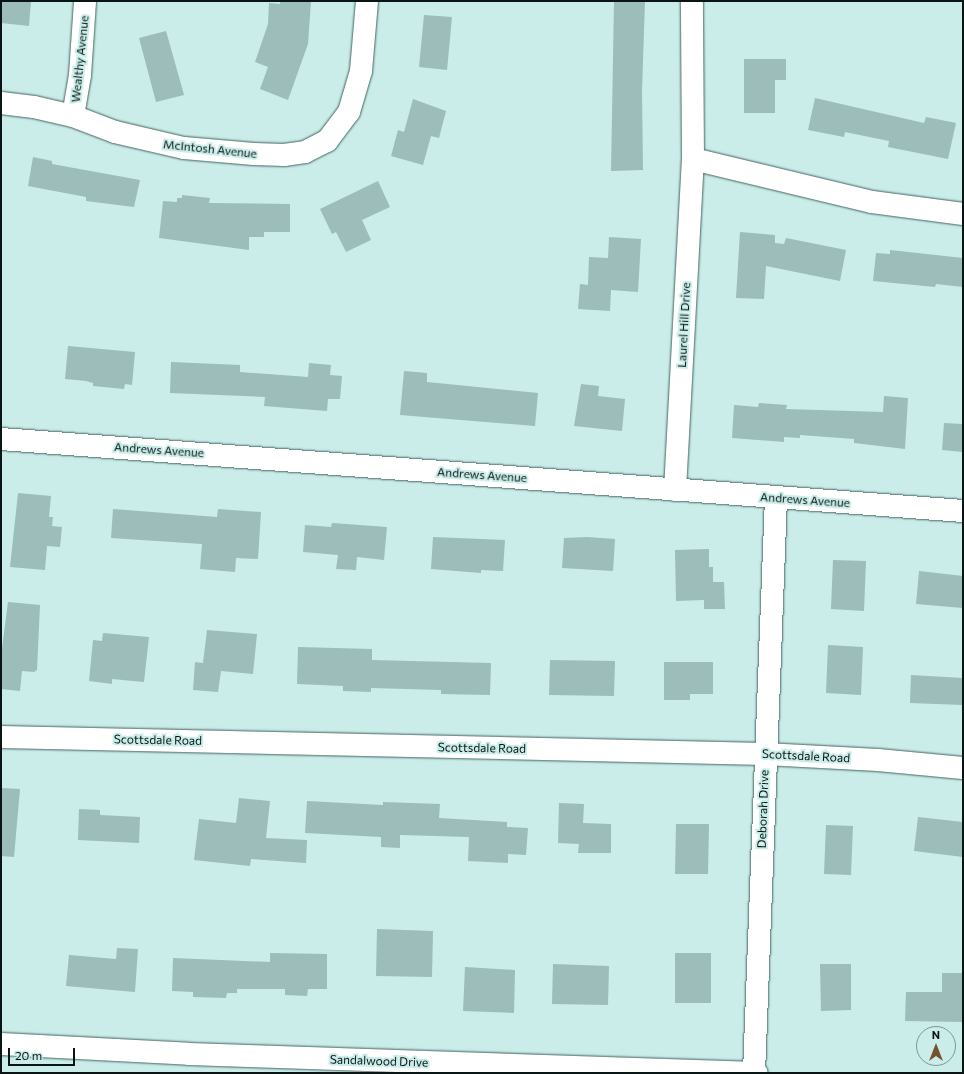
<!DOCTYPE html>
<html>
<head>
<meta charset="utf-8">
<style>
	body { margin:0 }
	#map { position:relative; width:964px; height:1074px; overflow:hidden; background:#caede9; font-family:Commissioner,sans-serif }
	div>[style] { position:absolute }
	.building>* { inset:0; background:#9cbdba }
	.roads { filter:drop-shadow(0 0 1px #446461) drop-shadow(0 0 1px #446461) }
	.minor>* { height:22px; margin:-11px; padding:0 11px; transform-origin:11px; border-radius:11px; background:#fff }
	span { translate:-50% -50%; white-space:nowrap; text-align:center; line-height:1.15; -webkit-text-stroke:4px #caede9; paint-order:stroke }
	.street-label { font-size:12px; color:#081514 }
	.frame { position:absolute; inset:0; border:2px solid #081514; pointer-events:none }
	.north { position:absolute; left:916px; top:1026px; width:40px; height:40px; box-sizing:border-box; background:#caede9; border:1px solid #7c9794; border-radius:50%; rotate:0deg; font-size:11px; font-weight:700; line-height:16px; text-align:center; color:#081514 }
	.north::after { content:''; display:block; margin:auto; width:14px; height:18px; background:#75522b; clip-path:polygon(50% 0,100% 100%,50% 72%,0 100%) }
	.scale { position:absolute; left:8px; top:1048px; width:67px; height:18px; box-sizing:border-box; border:2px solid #081514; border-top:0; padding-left:5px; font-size:12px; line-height:14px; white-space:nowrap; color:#081514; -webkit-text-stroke:3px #caede9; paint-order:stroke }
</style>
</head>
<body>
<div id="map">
	<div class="building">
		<div style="clip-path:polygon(1px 1px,31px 1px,29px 26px,1px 23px)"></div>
		<div style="clip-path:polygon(280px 1px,311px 1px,308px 44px,288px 100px,260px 89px,268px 67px,255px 62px,268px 24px,269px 3px,280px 4px)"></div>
		<div style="clip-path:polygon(614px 1px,645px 1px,642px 91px,643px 170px,611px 171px)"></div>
		<div style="clip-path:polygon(424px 15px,452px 17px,447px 70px,419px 67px)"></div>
		<div style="clip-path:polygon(166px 31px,184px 95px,156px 102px,139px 38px)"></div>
		<div style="clip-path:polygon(744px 59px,786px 59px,786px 80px,775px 80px,775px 113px,744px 113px)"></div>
		<div style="clip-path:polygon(815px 98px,924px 123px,926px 117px,956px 123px,948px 159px,888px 147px,889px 141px,845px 132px,844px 137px,808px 130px)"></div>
		<div style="clip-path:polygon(413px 99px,446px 111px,439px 138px,431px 136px,423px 165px,391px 156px,398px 130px,404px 132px)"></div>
		<div style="clip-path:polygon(33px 157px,52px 161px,52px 164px,140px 180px,134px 207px,86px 201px,86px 197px,28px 186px)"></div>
		<div style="clip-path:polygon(378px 181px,390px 207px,362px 220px,371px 240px,346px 252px,336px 232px,332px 234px,320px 209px)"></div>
		<div style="clip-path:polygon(182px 195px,210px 198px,209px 203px,290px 204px,290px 232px,264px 232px,264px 237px,249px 237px,249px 250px,159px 238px,163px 201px,177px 202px,177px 198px,182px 198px)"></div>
		<div style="clip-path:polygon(740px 232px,775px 235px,775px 243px,784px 244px,786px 238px,846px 250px,840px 281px,766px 266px,764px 299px,736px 298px)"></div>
		<div style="clip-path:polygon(609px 237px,641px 239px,638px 292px,611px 290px,610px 311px,578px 309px,580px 284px,588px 285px,589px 257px,608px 258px)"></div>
		<div style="clip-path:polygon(890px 250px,963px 258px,963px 287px,936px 284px,935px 287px,873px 281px,876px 253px,890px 254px)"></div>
		<div style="clip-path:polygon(68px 346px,135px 352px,132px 385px,125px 384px,124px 389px,93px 386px,93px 383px,86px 381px,65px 379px)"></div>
		<div style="clip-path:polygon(171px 362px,240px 365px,240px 372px,308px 377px,309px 363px,331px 365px,330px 375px,342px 376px,340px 399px,328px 399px,327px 411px,264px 406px,265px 397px,170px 393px)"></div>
		<div style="clip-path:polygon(404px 371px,427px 373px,427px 382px,538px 393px,535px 426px,400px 415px)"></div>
		<div style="clip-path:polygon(581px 384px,599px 386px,598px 396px,625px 399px,622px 431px,574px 426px)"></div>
		<div style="clip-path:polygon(884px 396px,908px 398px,905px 449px,854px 443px,854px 439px,800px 435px,800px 438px,784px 437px,784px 442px,732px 438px,734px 405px,758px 407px,759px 403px,787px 405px,786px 409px,883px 412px)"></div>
		<div style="clip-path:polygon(944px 423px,963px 424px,963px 452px,942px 450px)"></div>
		<div style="clip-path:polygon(18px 493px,51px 496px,49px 517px,53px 517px,52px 526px,62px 527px,60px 547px,47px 546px,45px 570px,10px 567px)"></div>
		<div style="clip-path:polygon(113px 509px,217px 517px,218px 509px,261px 512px,258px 559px,236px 558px,235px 572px,200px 569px,202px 544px,111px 538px)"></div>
		<div style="clip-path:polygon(332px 523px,387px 527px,384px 560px,357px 557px,356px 570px,336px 569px,338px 555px,303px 552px,305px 525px,331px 527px)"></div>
		<div style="clip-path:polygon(433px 537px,505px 540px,503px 571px,481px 570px,481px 573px,431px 569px)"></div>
		<div style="clip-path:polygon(587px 537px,615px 539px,613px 571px,562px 568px,564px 538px)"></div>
		<div style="clip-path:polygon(709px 549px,709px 567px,713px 567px,713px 582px,724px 582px,725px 609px,704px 609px,704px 600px,676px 601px,675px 550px)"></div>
		<div style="clip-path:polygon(833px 560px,866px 561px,864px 611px,831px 609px)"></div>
		<div style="clip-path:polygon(919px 571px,963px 576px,963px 608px,916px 604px)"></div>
		<div style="clip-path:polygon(8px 602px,40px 605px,37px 670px,34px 672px,22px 671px,20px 691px,1px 689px,1px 656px)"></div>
		<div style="clip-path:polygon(207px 630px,257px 634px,253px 674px,221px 671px,218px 692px,193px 690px,195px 662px,203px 663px)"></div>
		<div style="clip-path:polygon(103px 633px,149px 637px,144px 682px,112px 679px,112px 684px,89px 681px,93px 640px,102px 641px)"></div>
		<div style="clip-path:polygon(828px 645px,863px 647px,861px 695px,826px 693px)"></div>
		<div style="clip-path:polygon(298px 647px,372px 649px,372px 660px,491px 663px,490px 695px,441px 694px,441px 690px,371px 688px,371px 692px,343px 691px,343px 686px,297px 684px)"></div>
		<div style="clip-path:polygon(550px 660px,615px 661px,614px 696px,549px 695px)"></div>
		<div style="clip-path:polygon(664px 662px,713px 662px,713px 694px,690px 694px,690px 700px,664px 700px)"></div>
		<div style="clip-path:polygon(911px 675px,963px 678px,963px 705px,910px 703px)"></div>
		<div style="clip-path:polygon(1px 788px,20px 789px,14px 857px,1px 856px)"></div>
		<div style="clip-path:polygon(239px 798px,270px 801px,266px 838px,307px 840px,306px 863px,251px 859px,250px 866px,194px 860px,199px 819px,236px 823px)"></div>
		<div style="clip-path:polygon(307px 801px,383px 805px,383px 802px,440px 804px,439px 818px,507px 822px,507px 827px,528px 828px,526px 855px,508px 854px,508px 863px,468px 861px,469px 837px,400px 835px,400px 848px,381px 847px,381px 837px,305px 833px)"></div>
		<div style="clip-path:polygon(559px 803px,584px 804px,583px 823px,611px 824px,611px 853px,578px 853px,579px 844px,558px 843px)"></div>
		<div style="clip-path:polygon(79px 809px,100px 810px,100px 815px,140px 817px,139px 843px,78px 840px)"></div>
		<div style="clip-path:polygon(918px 817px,963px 822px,963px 857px,914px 851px)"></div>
		<div style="clip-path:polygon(676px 824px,709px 824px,708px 874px,675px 874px)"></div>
		<div style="clip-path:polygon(826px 825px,853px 826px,851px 875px,824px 874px)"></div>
		<div style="clip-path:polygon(377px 929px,433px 931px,432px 977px,376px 976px)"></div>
		<div style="clip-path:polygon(117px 948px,138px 949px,135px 992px,66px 986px,69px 955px,116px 959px)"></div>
		<div style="clip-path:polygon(270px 953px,327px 954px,327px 989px,308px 989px,307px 996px,285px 995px,285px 989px,237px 989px,237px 993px,227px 993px,226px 998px,193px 997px,193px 992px,172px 991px,173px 958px,270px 962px)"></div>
		<div style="clip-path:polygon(675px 953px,711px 953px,711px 1003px,675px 1003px)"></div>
		<div style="clip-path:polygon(553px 964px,609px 966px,608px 1005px,552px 1004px)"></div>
		<div style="clip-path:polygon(820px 964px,851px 964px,851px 1010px,821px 1011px)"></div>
		<div style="clip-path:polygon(465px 967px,515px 970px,514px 1013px,463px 1011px)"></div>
		<div style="clip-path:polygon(942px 973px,963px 973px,963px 1022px,905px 1021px,906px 992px,942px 992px)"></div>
	</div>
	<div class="roads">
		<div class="minor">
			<div style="left:1px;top:103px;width:33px;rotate:7deg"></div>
			<div style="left:34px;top:107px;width:40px;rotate:13deg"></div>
			<div style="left:73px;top:116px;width:45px;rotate:20.9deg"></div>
			<div style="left:115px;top:132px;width:71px;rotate:13.1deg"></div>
			<div style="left:184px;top:148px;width:70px;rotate:4.9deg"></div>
			<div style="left:254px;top:154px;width:30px;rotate:2deg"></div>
			<div style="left:284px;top:155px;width:21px;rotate:-8deg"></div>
			<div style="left:305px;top:152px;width:25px;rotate:-27deg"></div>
			<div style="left:327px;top:141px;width:36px;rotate:-53deg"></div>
			<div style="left:349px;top:112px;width:43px;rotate:-73.7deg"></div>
			<div style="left:361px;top:71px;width:70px;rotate:-85.1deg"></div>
			<div style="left:73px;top:116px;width:42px;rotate:-80.3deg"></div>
			<div style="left:80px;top:75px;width:74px;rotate:-86.1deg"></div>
			<div style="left:693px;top:159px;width:184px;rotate:13.5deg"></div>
			<div style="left:872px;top:202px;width:92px;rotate:7.5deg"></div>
			<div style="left:1px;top:439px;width:965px;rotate:4.28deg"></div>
			<div style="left:675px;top:490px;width:331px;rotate:-86.9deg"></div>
			<div style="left:693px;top:159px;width:158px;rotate:-90.4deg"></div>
			<div style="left:1px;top:737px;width:764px;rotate:1.27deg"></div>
			<div style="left:765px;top:754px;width:113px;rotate:3deg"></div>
			<div style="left:878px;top:760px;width:85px;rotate:5.4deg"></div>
			<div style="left:1px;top:1044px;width:188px;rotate:3deg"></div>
			<div style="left:189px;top:1054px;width:568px;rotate:1.92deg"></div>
			<div style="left:754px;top:1073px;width:575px;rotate:-87.81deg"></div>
		</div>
	</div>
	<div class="street-label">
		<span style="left:80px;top:59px;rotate:-84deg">Wealthy Avenue</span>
		<span style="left:210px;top:149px;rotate:6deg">McIntosh Avenue</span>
		<span style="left:684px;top:325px;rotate:-87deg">Laurel Hill Drive</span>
		<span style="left:159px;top:450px;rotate:4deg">Andrews Avenue</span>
		<span style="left:482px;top:475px;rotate:4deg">Andrews Avenue</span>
		<span style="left:805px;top:500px;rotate:4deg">Andrews Avenue</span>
		<span style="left:158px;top:740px;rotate:1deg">Scottsdale Road</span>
		<span style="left:482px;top:748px;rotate:1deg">Scottsdale Road</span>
		<span style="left:806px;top:756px;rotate:3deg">Scottsdale Road</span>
		<span style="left:763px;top:809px;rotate:-88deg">Deborah Drive</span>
		<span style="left:379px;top:1061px;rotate:2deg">Sandalwood Drive</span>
	</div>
	<div class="frame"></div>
	<div class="north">N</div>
	<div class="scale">20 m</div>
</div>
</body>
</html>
